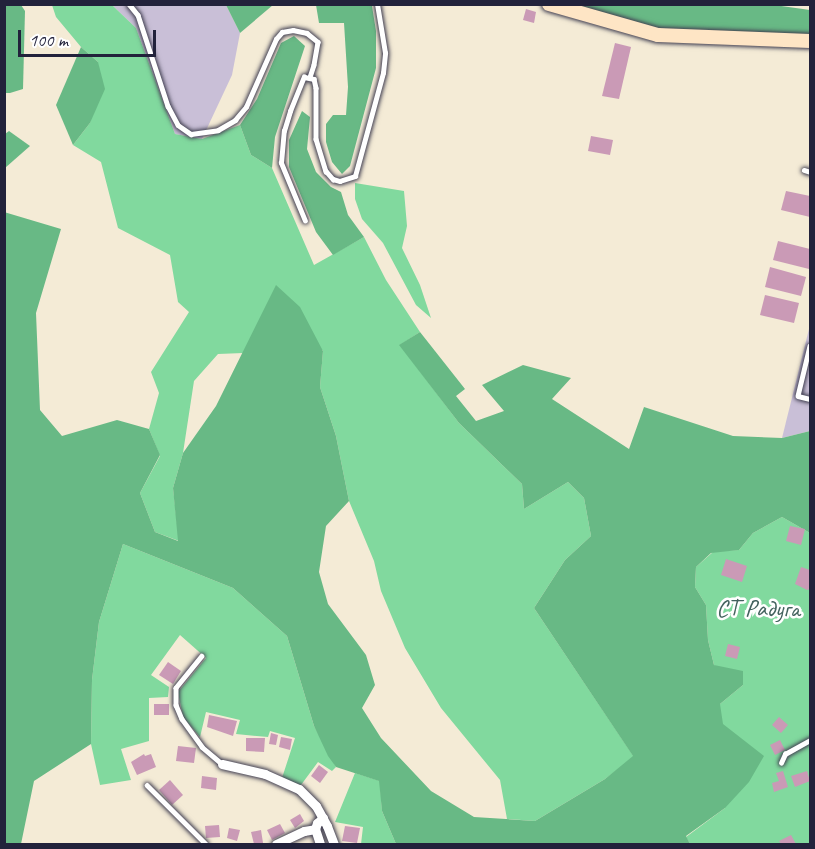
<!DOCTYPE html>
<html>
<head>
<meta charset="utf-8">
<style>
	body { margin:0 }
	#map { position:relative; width:815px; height:849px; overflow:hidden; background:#f4ebd6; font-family:Caveat,sans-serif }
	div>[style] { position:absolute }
	.industrial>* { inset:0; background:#c9bfd7 }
	.green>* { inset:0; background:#81d99e }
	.forest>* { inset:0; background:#68b985 }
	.building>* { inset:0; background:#ca9ab6 }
	.roads { filter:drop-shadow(0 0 2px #424052) drop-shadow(0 0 2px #424052) }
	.lane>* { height:4.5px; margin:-2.25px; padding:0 2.25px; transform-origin:2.25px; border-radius:2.25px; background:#fff }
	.street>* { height:9px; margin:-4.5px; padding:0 4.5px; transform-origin:4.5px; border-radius:4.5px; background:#fff }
	.secondary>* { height:14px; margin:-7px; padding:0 7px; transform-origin:7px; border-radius:7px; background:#fee5c5 }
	span { translate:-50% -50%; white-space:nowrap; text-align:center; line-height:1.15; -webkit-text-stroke:5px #fff; paint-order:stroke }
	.park-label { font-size:24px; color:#43625e }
	.frame { position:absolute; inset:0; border:6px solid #22223b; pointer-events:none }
	.scale { position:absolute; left:18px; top:30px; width:138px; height:27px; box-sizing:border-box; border:3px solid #22223b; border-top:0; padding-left:8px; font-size:18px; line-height:21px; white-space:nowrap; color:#22223b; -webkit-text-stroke:4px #fff; paint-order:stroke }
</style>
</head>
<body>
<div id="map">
	<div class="industrial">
		<div style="clip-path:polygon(112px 5px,226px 5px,240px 33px,232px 75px,202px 139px,175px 134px,136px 28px)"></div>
		<div style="clip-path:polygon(810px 325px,810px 431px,782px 438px)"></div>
	</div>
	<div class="green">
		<div style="clip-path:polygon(52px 5px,112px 5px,136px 28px,175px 134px,202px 139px,240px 125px,251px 155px,272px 168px,314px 265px,364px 237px,386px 280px,420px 332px,400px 345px,459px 423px,522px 484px,524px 509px,568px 482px,584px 498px,591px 536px,565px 560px,534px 608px,634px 757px,605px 779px,535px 821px,507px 819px,500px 780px,441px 708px,405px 648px,381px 591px,374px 561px,349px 501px,336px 436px,320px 387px,323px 350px,218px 354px,194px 381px,183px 453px,173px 488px,179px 541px,155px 532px,140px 493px,160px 456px,149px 429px,159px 393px,151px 372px,189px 312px,178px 302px,170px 255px,118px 228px,101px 162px,73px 145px,90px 123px,98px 62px,81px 47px,56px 17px)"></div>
		<div style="clip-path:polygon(355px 183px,404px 191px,407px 226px,402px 248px,420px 285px,431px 318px,416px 305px,383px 243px,362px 219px,355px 199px)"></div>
		<div style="clip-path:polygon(782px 517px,810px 533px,810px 844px,690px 844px,686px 837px,725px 808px,717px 720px,720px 704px,743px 685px,714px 665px,708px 640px,706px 605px,695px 587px,696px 567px,714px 551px,739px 550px,753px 533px)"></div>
		<div style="clip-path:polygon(123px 544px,233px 588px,287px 636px,314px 726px,336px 767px,332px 771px,318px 762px,301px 785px,282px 778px,295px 738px,270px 731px,268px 737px,236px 734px,240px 720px,206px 712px,200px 737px,183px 717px,178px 692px,206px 658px,180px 635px,151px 675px,169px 687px,168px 697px,149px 698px,149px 741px,121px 749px,131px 780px,100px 785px,91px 744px,92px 680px,99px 622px)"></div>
		<div style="clip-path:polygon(355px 773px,380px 781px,382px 811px,396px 844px,361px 844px,363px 827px,335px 822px)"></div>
	</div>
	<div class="forest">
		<div style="clip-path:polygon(366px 4px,372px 6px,376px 31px,376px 68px,350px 166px,342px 174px,332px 162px,326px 142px,326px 124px,333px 115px,346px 115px,348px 87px,344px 23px,319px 23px,316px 5px)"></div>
		<div style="clip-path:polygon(767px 4px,810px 10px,810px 36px,662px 31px,568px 5px)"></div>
		<div style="clip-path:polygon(4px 5px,21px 5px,25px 11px,23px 89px,10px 93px,5px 93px)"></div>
		<div style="clip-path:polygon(226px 5px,273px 5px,240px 33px)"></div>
		<div style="clip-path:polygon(294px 36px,305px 46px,275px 137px,272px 168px,251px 155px,240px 125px,257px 99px,281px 43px)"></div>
		<div style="clip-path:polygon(81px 47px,98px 62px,105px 89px,90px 123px,73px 145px,56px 105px)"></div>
		<div style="clip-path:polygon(302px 111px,310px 117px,307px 149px,316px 172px,331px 187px,341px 192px,348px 215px,364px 237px,333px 255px,316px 232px,289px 167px,289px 140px)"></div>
		<div style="clip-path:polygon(9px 131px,30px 146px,5px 168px,5px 134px)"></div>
		<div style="clip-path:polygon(4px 212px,61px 229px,36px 313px,40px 410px,62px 436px,117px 420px,149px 429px,160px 455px,140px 493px,155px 532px,178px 541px,173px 488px,183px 453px,216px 406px,276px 285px,300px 307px,323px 351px,320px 387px,336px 436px,349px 501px,326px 526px,319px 572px,328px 604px,366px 655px,375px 685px,362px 708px,381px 738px,431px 791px,474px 817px,535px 821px,605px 779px,633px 756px,534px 608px,565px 560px,591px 536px,584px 498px,568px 482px,524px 509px,522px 484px,459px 423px,399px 345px,420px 332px,465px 389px,456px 396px,476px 421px,504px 411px,482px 385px,523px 365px,571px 378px,552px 399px,629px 449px,644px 407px,733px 436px,782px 438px,810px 431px,810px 533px,782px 517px,753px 533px,739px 550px,711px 553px,696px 567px,695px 587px,706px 605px,708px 640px,714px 665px,743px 671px,743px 685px,720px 704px,723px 724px,764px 756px,749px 782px,725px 808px,686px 836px,690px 844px,396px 844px,382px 811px,379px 781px,336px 767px,328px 756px,314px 726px,287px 636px,233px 588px,123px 544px,99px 622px,92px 680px,91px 744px,34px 781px,21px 844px,5px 844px)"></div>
	</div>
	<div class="building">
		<div style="clip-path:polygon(526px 9px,536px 12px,534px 23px,523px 20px)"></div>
		<div style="clip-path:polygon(615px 43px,631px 47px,619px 99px,602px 96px)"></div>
		<div style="clip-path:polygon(591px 136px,613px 140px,610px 155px,588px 151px)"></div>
		<div style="clip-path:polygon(786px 191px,810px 196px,810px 217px,781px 210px)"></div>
		<div style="clip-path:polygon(778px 241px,810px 249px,809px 269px,773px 260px)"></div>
		<div style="clip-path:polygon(770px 267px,806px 277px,801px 296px,765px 287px)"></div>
		<div style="clip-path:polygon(765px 295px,799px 303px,794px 323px,760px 315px)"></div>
		<div style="clip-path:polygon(790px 526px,805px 529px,801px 545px,786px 541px)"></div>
		<div style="clip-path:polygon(726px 559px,747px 566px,742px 582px,721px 575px)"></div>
		<div style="clip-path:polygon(801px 567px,810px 570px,810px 589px,807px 590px,795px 584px)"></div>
		<div style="clip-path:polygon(728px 644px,740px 647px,737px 659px,725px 656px)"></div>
		<div style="clip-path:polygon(168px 662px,181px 671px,173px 684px,159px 675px)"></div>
		<div style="clip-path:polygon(154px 704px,169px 704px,169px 715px,154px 715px)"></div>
		<div style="clip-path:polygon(209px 715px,237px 721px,233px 736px,207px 727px)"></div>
		<div style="clip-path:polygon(779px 717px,788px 725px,781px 733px,772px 725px)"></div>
		<div style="clip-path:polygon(271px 733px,278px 735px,276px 745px,269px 744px)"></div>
		<div style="clip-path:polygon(281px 737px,292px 739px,290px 750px,279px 747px)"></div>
		<div style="clip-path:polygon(246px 738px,265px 738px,264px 752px,246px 751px)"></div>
		<div style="clip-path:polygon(780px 740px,785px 750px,775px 755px,770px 745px)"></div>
		<div style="clip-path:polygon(178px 746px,196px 748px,194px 763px,176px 761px)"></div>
		<div style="clip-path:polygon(144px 754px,145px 756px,151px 754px,156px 767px,137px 775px,131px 762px)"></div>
		<div style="clip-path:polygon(319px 765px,328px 772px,320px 783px,311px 776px)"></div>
		<div style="clip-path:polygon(783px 771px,788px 787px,774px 792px,772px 783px,779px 781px,776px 773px)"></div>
		<div style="clip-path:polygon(807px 771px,810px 781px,795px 787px,791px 776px)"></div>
		<div style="clip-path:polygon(202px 776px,217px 778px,216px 790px,201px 788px)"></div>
		<div style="clip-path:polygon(170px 780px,183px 795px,172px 805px,159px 790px)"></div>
		<div style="clip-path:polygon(300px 814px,304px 821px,295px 828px,290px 820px)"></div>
		<div style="clip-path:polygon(280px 824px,285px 833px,272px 840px,267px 830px)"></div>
		<div style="clip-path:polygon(219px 825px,220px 837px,206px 838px,205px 826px)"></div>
		<div style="clip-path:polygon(345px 826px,360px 828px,357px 843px,342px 841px)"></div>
		<div style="clip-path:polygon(229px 828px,240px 830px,237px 841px,227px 838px)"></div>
		<div style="clip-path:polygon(261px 830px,263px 843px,254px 844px,251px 832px)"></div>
		<div style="clip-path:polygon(791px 835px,796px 844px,781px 844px,779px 841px)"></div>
	</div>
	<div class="roads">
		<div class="lane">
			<div style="left:129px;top:4px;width:14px;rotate:51deg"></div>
			<div style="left:138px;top:15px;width:96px;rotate:71.8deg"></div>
			<div style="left:168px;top:106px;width:21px;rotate:62deg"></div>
			<div style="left:178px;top:125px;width:16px;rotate:35deg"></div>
			<div style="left:191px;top:134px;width:27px;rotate:-8deg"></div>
			<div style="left:218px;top:130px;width:20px;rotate:-30deg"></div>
			<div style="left:235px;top:120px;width:17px;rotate:-50deg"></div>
			<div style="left:246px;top:107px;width:74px;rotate:-66.2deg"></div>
			<div style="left:276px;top:39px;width:9px;rotate:-49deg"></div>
			<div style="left:282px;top:32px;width:11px;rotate:-10deg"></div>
			<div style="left:293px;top:30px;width:14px;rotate:12deg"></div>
			<div style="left:307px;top:33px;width:14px;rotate:39deg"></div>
			<div style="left:318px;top:42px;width:23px;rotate:100deg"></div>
			<div style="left:314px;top:65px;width:13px;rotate:108deg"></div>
			<div style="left:804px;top:170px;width:6px;rotate:18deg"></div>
			<div style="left:305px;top:221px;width:63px;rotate:-112.5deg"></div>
			<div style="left:281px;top:163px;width:32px;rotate:-85deg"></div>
			<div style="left:284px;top:131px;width:21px;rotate:-73deg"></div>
			<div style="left:290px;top:111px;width:37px;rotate:-68deg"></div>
			<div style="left:304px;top:77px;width:10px;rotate:11deg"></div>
			<div style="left:314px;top:79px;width:9px;rotate:77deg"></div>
			<div style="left:316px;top:88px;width:51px;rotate:90deg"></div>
			<div style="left:316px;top:139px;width:34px;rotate:73deg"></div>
			<div style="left:326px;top:171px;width:11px;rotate:49deg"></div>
			<div style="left:333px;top:179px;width:7px;rotate:16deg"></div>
			<div style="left:340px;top:181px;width:16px;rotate:-18deg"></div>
			<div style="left:355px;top:176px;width:107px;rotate:-74.8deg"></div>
			<div style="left:383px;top:73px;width:20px;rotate:-84deg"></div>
			<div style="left:385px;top:53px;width:50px;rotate:-99.3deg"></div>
			<div style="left:810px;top:346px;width:51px;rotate:103.5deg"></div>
			<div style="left:798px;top:396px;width:12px;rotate:14deg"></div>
			<div style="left:202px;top:656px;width:41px;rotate:129.1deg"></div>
			<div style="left:176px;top:688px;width:17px;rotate:90deg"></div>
			<div style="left:176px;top:705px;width:15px;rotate:67deg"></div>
			<div style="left:182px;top:719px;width:34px;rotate:54deg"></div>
			<div style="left:202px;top:747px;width:26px;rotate:40deg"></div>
			<div style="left:781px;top:763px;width:10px;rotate:-66deg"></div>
			<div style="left:785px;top:754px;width:29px;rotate:-29deg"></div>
			<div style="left:147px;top:785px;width:83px;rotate:45deg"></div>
		</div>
		<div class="street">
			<div style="left:222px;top:764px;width:44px;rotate:13.1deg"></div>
			<div style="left:265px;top:774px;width:37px;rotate:24deg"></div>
			<div style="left:299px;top:789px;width:24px;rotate:45deg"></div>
			<div style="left:316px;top:806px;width:23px;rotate:61deg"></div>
			<div style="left:327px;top:826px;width:19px;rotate:69deg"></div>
			<div style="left:276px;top:844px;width:31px;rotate:-25deg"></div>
			<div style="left:304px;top:831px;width:11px;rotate:-10deg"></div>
			<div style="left:320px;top:844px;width:16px;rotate:-108deg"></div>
			<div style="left:315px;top:829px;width:6px;rotate:-72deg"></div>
			<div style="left:317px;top:823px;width:8px;rotate:-40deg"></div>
		</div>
		<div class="secondary">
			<div style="left:549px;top:4px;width:113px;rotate:15.9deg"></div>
			<div style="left:658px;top:35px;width:152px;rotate:2.3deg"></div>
		</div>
	</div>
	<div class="park-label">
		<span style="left:758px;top:609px">СТ Радуга</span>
	</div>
	<div class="frame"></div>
	<div class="scale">100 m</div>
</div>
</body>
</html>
